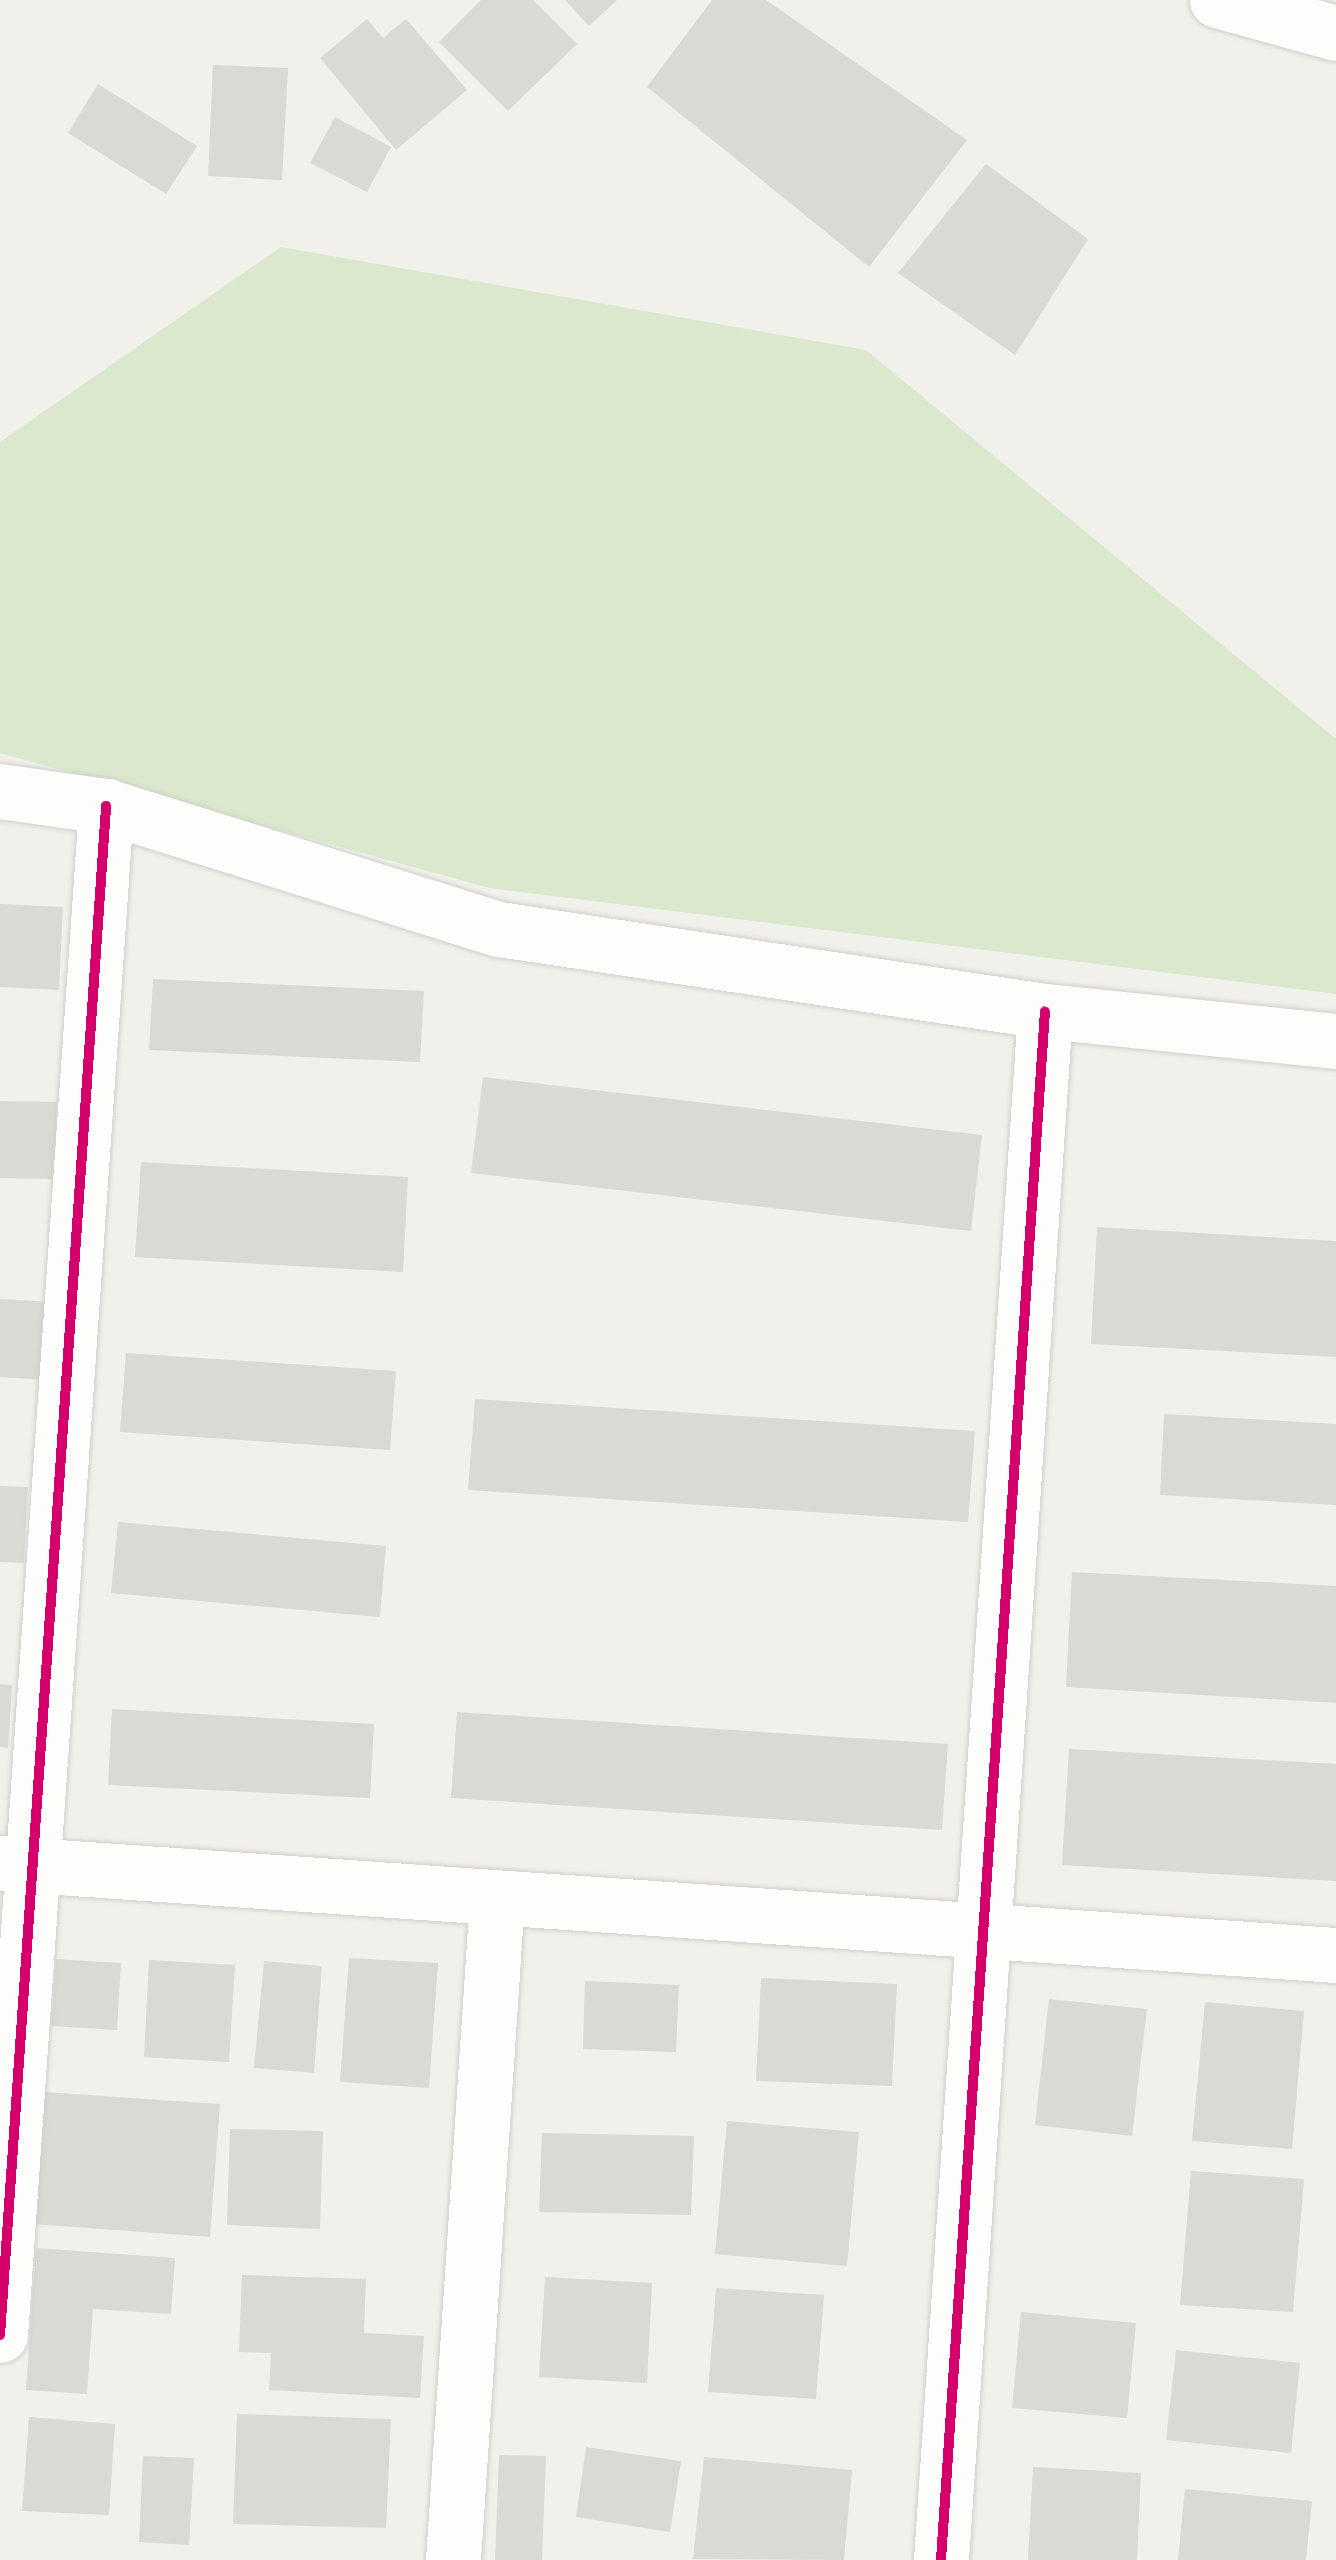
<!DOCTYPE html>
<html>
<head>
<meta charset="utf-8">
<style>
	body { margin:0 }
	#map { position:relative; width:1336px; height:2560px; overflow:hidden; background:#f1f0eb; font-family:"DM Sans",sans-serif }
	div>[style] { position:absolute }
	.green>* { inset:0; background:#dae9cd }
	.building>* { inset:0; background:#dad9d4 }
	.roads { filter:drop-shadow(0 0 2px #cfcec9) drop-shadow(0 0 2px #cfcec9) }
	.street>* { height:55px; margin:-27.5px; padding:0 27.5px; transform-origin:27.5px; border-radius:27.5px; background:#fdfdfc }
	.cycleway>* { height:10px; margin:-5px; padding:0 5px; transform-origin:5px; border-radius:5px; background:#d6006c }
	span { translate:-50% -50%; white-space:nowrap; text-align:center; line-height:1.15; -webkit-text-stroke:10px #fff; paint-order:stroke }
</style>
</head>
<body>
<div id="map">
	<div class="green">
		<div style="clip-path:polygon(281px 247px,866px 350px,1336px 739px,1336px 994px,489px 888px,0 753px,0 442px)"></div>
	</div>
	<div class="building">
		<div style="clip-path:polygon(481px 0,533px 0,577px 44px,508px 111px,439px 42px)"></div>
		<div style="clip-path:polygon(565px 0,617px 0,589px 26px)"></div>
		<div style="clip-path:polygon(712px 0,766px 0,967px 140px,869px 267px,647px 87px)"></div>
		<div style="clip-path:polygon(367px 19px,383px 38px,406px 19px,467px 90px,396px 150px,320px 58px)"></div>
		<div style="clip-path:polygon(213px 65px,288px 68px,282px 180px,208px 176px)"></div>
		<div style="clip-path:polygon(98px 84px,197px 146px,166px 194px,68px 133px)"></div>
		<div style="clip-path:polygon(335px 117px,391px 147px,367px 192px,310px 163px)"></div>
		<div style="clip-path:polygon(986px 164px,1088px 239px,1015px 355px,898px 273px)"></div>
		<div style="clip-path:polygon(0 904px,63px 907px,59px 990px,0 987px)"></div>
		<div style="clip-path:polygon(153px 979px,424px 991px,420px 1062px,149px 1050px)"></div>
		<div style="clip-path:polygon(483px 1077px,982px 1135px,971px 1231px,471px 1173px)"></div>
		<div style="clip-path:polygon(0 1101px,57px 1102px,54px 1179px,0 1178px)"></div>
		<div style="clip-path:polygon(141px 1162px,408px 1177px,403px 1272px,135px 1257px)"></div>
		<div style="clip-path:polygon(1097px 1227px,1336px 1241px,1336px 1357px,1091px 1344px)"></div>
		<div style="clip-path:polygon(0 1299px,53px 1302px,47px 1380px,0 1377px)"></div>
		<div style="clip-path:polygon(126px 1353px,396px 1371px,390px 1450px,120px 1432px)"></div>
		<div style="clip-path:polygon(475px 1399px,975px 1431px,968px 1522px,468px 1490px)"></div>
		<div style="clip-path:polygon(1164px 1414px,1336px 1424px,1336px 1505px,1160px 1495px)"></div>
		<div style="clip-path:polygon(0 1486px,28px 1487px,24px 1563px,0 1562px)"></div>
		<div style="clip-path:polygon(118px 1522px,386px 1546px,380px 1617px,111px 1593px)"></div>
		<div style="clip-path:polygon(1072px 1572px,1336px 1586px,1336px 1703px,1066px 1687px)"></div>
		<div style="clip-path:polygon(0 1684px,12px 1685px,8px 1748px,0 1747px)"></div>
		<div style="clip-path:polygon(112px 1709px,374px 1724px,370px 1798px,108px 1785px)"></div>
		<div style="clip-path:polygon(457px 1712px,948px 1744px,942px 1830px,451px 1798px)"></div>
		<div style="clip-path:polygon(1069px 1749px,1336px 1764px,1336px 1881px,1062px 1865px)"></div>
		<div style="clip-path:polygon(349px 1958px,438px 1963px,429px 2088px,340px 2082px)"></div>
		<div style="clip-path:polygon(56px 1959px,121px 1963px,117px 2030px,51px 2026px)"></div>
		<div style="clip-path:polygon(149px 1960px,235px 1965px,229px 2062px,144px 2057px)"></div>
		<div style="clip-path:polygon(264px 1961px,322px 1966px,314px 2073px,254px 2068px)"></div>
		<div style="clip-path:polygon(761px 1978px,897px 1984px,892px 2086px,756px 2081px)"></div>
		<div style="clip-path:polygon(585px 1981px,679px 1985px,676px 2052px,583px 2049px)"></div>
		<div style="clip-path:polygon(1049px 1999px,1147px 2009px,1132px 2136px,1035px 2125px)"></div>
		<div style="clip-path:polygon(1205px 2002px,1304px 2011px,1292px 2149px,1192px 2141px)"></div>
		<div style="clip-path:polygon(44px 2092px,220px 2104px,210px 2237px,33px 2224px)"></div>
		<div style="clip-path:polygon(727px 2121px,859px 2132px,847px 2266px,715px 2254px)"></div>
		<div style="clip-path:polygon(230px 2129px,323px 2131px,320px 2229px,227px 2225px)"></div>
		<div style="clip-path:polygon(542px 2133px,694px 2136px,691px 2215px,539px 2212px)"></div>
		<div style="clip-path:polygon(1191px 2171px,1304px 2179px,1293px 2312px,1180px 2305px)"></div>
		<div style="clip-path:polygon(36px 2248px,175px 2258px,171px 2314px,93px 2309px,87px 2394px,26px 2390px)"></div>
		<div style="clip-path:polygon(242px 2275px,366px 2279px,364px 2333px,424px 2336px,420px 2398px,269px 2390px,271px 2353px,239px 2352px)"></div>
		<div style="clip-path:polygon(545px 2277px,652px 2283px,647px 2383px,539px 2377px)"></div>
		<div style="clip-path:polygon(716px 2288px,824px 2295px,816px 2399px,708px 2392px)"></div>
		<div style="clip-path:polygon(1021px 2312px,1136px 2323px,1127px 2418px,1012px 2408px)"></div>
		<div style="clip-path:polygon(1176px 2350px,1300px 2363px,1291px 2453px,1166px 2440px)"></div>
		<div style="clip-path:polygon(237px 2414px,391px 2419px,386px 2528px,233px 2524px)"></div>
		<div style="clip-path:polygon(29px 2417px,115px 2424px,109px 2515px,22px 2511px)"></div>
		<div style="clip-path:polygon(586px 2447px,681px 2461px,670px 2532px,576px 2517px)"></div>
		<div style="clip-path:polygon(499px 2455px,546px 2456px,542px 2560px,495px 2560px)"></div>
		<div style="clip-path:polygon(143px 2456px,194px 2458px,189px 2545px,139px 2542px)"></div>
		<div style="clip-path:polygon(704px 2457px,852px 2470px,844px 2560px,693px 2559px)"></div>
		<div style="clip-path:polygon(1033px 2467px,1141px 2473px,1137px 2560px,1028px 2560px)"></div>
		<div style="clip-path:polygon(1185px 2489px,1312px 2501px,1306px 2560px,1178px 2560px)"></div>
	</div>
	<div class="roads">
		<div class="street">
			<div style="left:1217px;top:0;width:123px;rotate:15.5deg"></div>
			<div style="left:0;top:791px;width:107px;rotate:8.1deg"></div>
			<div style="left:106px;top:806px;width:412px;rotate:17.4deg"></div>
			<div style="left:499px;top:929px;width:552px;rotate:8.54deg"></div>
			<div style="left:1045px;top:1011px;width:293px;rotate:5.9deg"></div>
			<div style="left:0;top:1863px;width:1339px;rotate:3.94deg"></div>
			<div style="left:0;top:2335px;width:1533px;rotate:-86.03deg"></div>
			<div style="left:453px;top:2560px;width:664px;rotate:-86.2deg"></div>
			<div style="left:941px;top:2560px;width:1552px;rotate:-86.16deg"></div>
		</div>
	</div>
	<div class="cycleway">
		<div style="left:0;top:2335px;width:1533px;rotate:-86.03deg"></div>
		<div style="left:941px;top:2560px;width:1552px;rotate:-86.16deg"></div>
	</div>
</div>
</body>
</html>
